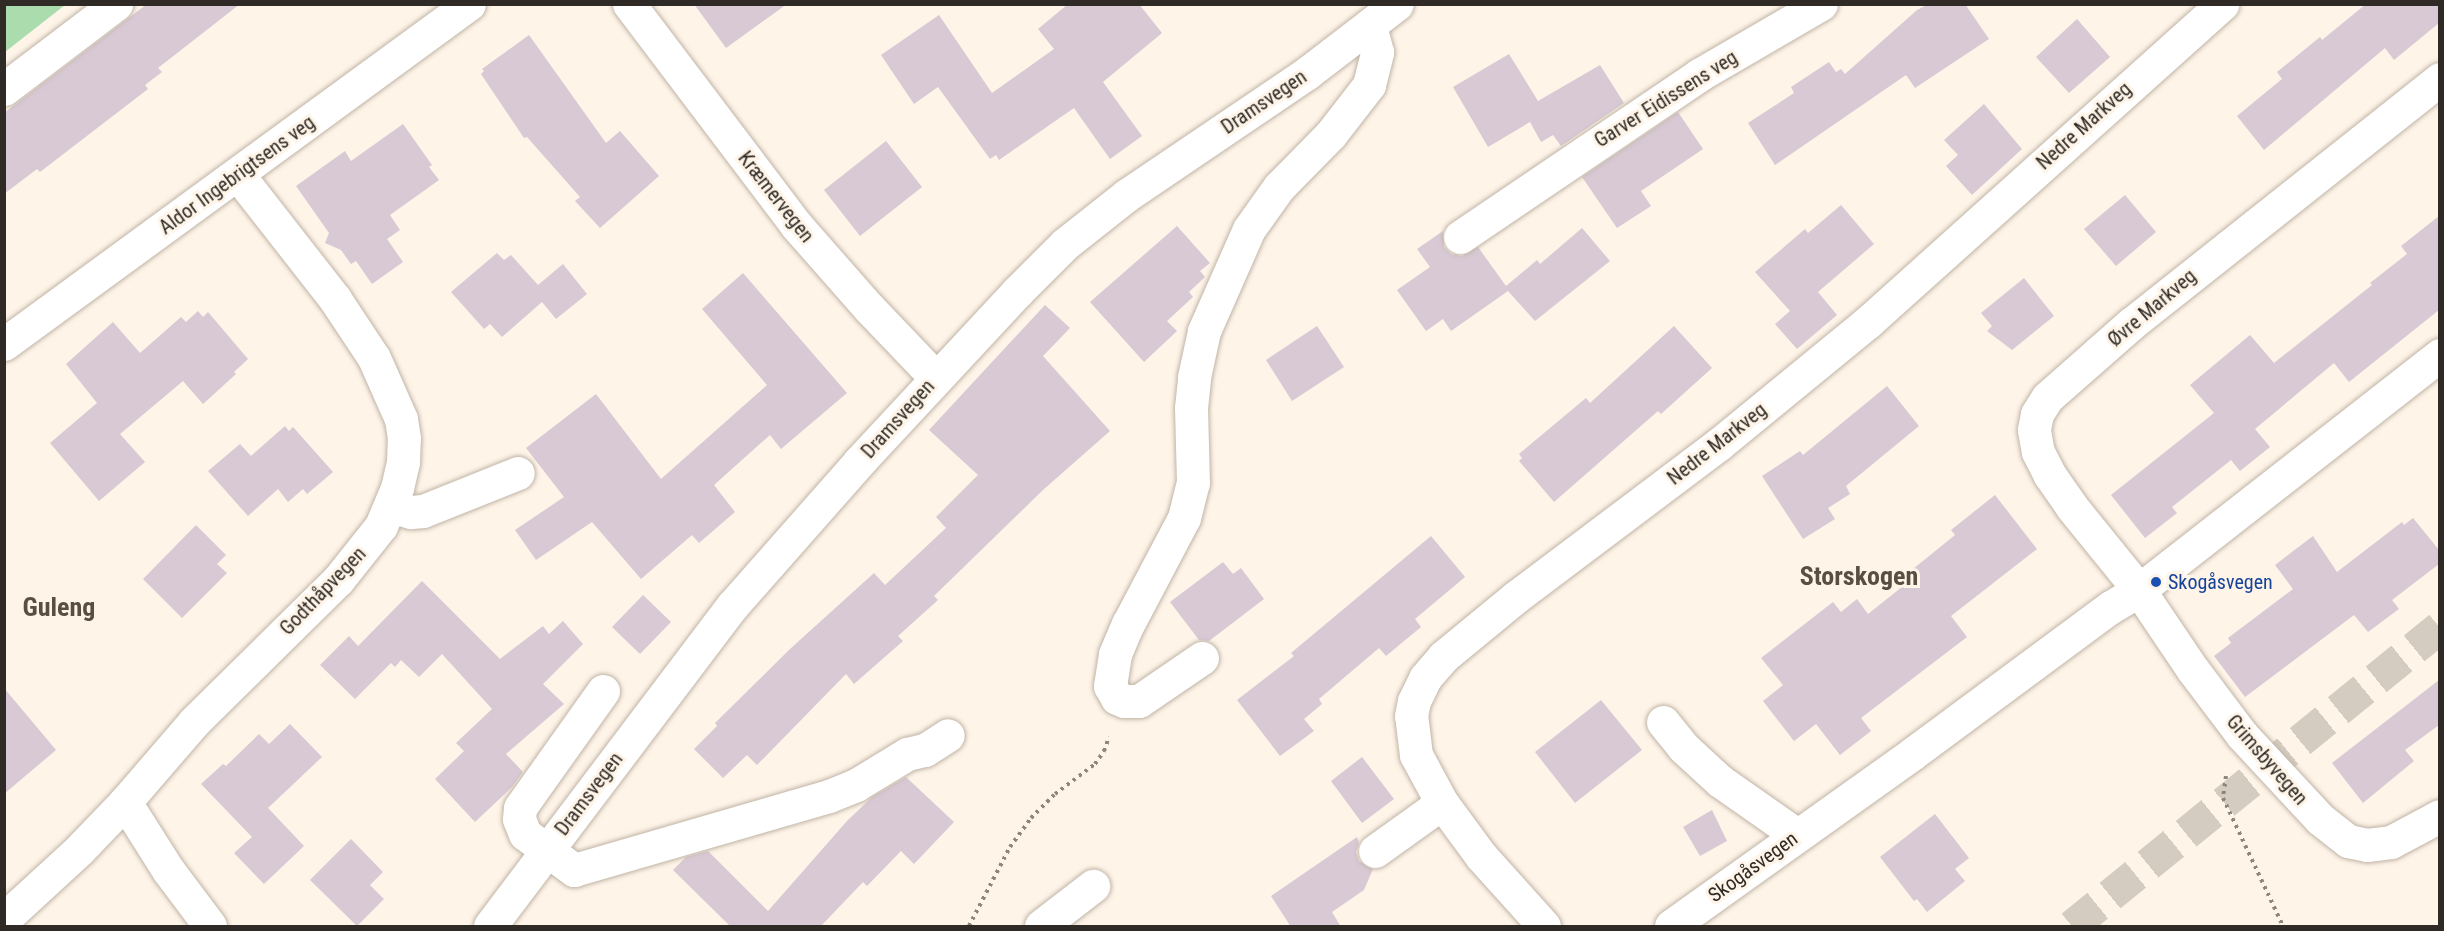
<!DOCTYPE html>
<html>
<head>
<meta charset="utf-8">
<style>
	body { margin:0 }
	#map { position:relative; width:2444px; height:931px; overflow:hidden; background:#fef4e8; font-family:"Roboto Condensed",sans-serif }
	div>[style] { position:absolute }
	.green>* { inset:0; background:#aadcae }
	.building>* { inset:0; background:#d8c9d5 }
	.major-tunnel>* { height:33px; margin-top:-16.5px; transform-origin:0; background:repeating-linear-gradient(90deg,#d5ccc1 0 33px,transparent 0 49px) }
	.path>* { height:4px; margin-top:-2px; transform-origin:0; background:repeating-linear-gradient(90deg,#8e867e 0 3px,transparent 0 7.5px) }
	.roads { filter:drop-shadow(0 0 2px #c0b4a6) drop-shadow(0 0 2px #c0b4a6) }
	.minor>* { height:33px; margin:-16.5px; padding:0 16.5px; transform-origin:16.5px; border-radius:16.5px; background:#fff }
	.dots>* { width:16px; height:16px; translate:-50% -50%; box-sizing:border-box; border:3px solid #fef4e8; border-radius:50% }
	span { translate:-50% -50%; white-space:nowrap; text-align:center; line-height:1.15; -webkit-text-stroke:6px #fef4e8; paint-order:stroke }
	.street-label { font-size:20px; color:#2f2a25 }
	.transit-label { font-size:20px; color:#164399 }
	.left { translate:0 -50%; text-align:left }
	.district-label { font-size:26px; color:#594e42; font-weight:700 }
	.frame { position:absolute; inset:0; border:6px solid #2f2a25; pointer-events:none }
</style>
</head>
<body>
<div id="map">
	<div class="green">
		<div style="clip-path:polygon(5px 4px,65px 4px,65px 5px,5px 52px)"></div>
	</div>
	<div class="building">
		<div style="clip-path:polygon(147px 4px,240px 4px,158px 68px,162px 72px,145px 85px,148px 89px,40px 172px,37px 169px,4px 194px,4px 113px)"></div>
		<div style="clip-path:polygon(694px 4px,787px 4px,726px 48px)"></div>
		<div style="clip-path:polygon(1068px 4px,1139px 4px,1162px 33px,1103px 82px,1142px 136px,1110px 159px,1074px 108px,999px 160px,996px 155px,990px 159px,938px 87px,914px 104px,881px 55px,939px 15px,992px 93px,1054px 49px,1038px 29px)"></div>
		<div style="clip-path:polygon(1929px 4px,1965px 4px,1989px 39px,1915px 88px,1906px 75px,1775px 165px,1748px 123px,1794px 93px,1791px 87px,1829px 62px,1836px 72px,1841px 69px,1845px 74px,1917px 10px)"></div>
		<div style="clip-path:polygon(2366px 4px,2439px 4px,2439px 23px,2394px 60px,2385px 48px,2264px 150px,2237px 116px,2282px 79px,2277px 72px,2320px 37px,2322px 40px)"></div>
		<div style="clip-path:polygon(2077px 19px,2110px 57px,2069px 93px,2036px 57px)"></div>
		<div style="clip-path:polygon(529px 35px,606px 143px,620px 131px,659px 176px,600px 228px,575px 201px,580px 197px,527px 137px,524px 138px,481px 74px,484px 71px,482px 69px)"></div>
		<div style="clip-path:polygon(1509px 54px,1538px 101px,1600px 65px,1624px 103px,1561px 146px,1553px 135px,1541px 142px,1530px 122px,1488px 147px,1453px 87px)"></div>
		<div style="clip-path:polygon(1984px 104px,2022px 149px,1972px 195px,1946px 166px,1958px 155px,1944px 140px)"></div>
		<div style="clip-path:polygon(1678px 112px,1703px 149px,1641px 191px,1651px 206px,1617px 228px,1582px 177px)"></div>
		<div style="clip-path:polygon(403px 124px,432px 165px,429px 167px,439px 180px,390px 215px,400px 230px,387px 239px,403px 262px,372px 284px,356px 261px,351px 264px,341px 250px,325px 243px,329px 233px,296px 186px,345px 151px,351px 161px)"></div>
		<div style="clip-path:polygon(886px 141px,922px 187px,860px 236px,824px 190px)"></div>
		<div style="clip-path:polygon(2125px 195px,2156px 232px,2116px 266px,2084px 229px)"></div>
		<div style="clip-path:polygon(1841px 205px,1874px 244px,1818px 292px,1837px 315px,1797px 349px,1775px 324px,1790px 311px,1755px 272px,1805px 229px,1808px 233px)"></div>
		<div style="clip-path:polygon(2439px 216px,2439px 310px,2349px 382px,2334px 363px,2255px 429px,2270px 447px,2240px 471px,2231px 460px,2172px 507px,2177px 513px,2145px 538px,2111px 495px,2214px 413px,2190px 385px,2250px 335px,2274px 363px,2372px 285px,2370px 283px,2407px 254px,2401px 246px)"></div>
		<div style="clip-path:polygon(1177px 226px,1210px 263px,1200px 271px,1205px 277px,1189px 292px,1193px 297px,1167px 321px,1177px 331px,1144px 362px,1090px 302px)"></div>
		<div style="clip-path:polygon(1582px 228px,1610px 261px,1535px 321px,1508px 291px,1451px 331px,1443px 319px,1426px 331px,1397px 290px,1430px 267px,1417px 249px,1443px 231px,1444px 247px,1451px 254px,1462px 256px,1478px 247px,1506px 286px,1537px 260px,1540px 264px)"></div>
		<div style="clip-path:polygon(497px 253px,504px 260px,511px 255px,538px 285px,563px 264px,587px 294px,556px 319px,542px 302px,502px 337px,490px 324px,484px 329px,451px 292px)"></div>
		<div style="clip-path:polygon(743px 273px,847px 393px,781px 449px,770px 435px,714px 485px,735px 512px,699px 543px,692px 535px,641px 579px,592px 522px,536px 560px,515px 530px,564px 497px,526px 448px,596px 394px,661px 479px,767px 385px,702px 309px)"></div>
		<div style="clip-path:polygon(2024px 278px,2054px 316px,2012px 350px,1987px 331px,1992px 326px,1981px 313px)"></div>
		<div style="clip-path:polygon(1045px 305px,1070px 328px,1043px 356px,1110px 431px,1043px 490px,934px 596px,938px 600px,898px 636px,903px 641px,854px 684px,846px 674px,757px 765px,747px 755px,723px 778px,694px 749px,717px 726px,715px 723px,790px 649px,874px 573px,885px 585px,946px 528px,936px 517px,978px 475px,929px 430px)"></div>
		<div style="clip-path:polygon(198px 311px,203px 317px,208px 312px,248px 359px,234px 372px,236px 374px,203px 404px,183px 381px,120px 434px,145px 462px,99px 501px,50px 443px,97px 403px,66px 364px,113px 322px,140px 353px,181px 317px,186px 322px)"></div>
		<div style="clip-path:polygon(1317px 326px,1344px 367px,1292px 401px,1266px 360px)"></div>
		<div style="clip-path:polygon(1674px 326px,1712px 368px,1661px 414px,1658px 411px,1554px 502px,1519px 461px,1522px 458px,1519px 454px,1586px 398px,1590px 403px)"></div>
		<div style="clip-path:polygon(1887px 386px,1919px 426px,1846px 486px,1850px 494px,1828px 508px,1835px 519px,1803px 539px,1762px 476px,1800px 451px,1803px 455px)"></div>
		<div style="clip-path:polygon(285px 426px,289px 431px,293px 427px,333px 472px,307px 494px,303px 489px,288px 502px,278px 489px,248px 516px,208px 471px,240px 444px,251px 456px)"></div>
		<div style="clip-path:polygon(1995px 495px,2037px 549px,1951px 616px,1967px 637px,1861px 718px,1871px 731px,1840px 755px,1816px 724px,1794px 741px,1763px 701px,1783px 685px,1761px 658px,1833px 602px,1841px 612px,1857px 599px,1868px 614px,1917px 575px,1913px 569px,1955px 535px,1951px 530px)"></div>
		<div style="clip-path:polygon(2413px 518px,2439px 550px,2439px 564px,2392px 600px,2399px 609px,2368px 632px,2354px 615px,2245px 697px,2214px 656px,2231px 643px,2228px 638px,2293px 589px,2275px 565px,2313px 536px,2337px 572px,2402px 522px,2404px 525px)"></div>
		<div style="clip-path:polygon(196px 525px,226px 555px,217px 564px,227px 573px,182px 618px,143px 579px)"></div>
		<div style="clip-path:polygon(1431px 536px,1465px 577px,1415px 619px,1421px 627px,1386px 656px,1379px 648px,1319px 699px,1322px 704px,1304px 719px,1314px 731px,1280px 756px,1237px 700px,1294px 656px,1291px 653px)"></div>
		<div style="clip-path:polygon(1223px 562px,1233px 574px,1241px 568px,1264px 599px,1209px 641px,1199px 640px,1170px 602px)"></div>
		<div style="clip-path:polygon(422px 581px,500px 659px,543px 626px,549px 634px,563px 621px,583px 644px,543px 684px,564px 704px,506px 754px,523px 772px,512px 787px,475px 822px,435px 779px,464px 751px,456px 743px,492px 709px,442px 654px,419px 677px,401px 660px,395px 667px,391px 663px,355px 699px,320px 665px,349px 636px,358px 646px)"></div>
		<div style="clip-path:polygon(643px 595px,671px 622px,640px 654px,612px 627px)"></div>
		<div style="clip-path:polygon(2439px 680px,2439px 725px,2405px 750px,2414px 761px,2363px 803px,2332px 763px)"></div>
		<div style="clip-path:polygon(4px 688px,56px 750px,4px 794px)"></div>
		<div style="clip-path:polygon(1601px 700px,1642px 750px,1575px 803px,1535px 752px)"></div>
		<div style="clip-path:polygon(290px 724px,322px 757px,268px 808px,304px 846px,264px 884px,234px 853px,252px 837px,201px 784px,223px 764px,226px 766px,259px 734px,269px 744px)"></div>
		<div style="clip-path:polygon(1362px 757px,1394px 799px,1362px 823px,1331px 781px)"></div>
		<div style="clip-path:polygon(906px 777px,954px 822px,914px 864px,901px 851px,867px 886px,863px 882px,820px 927px,731px 927px,673px 870px,686px 857px,708px 851px,768px 911px,847px 821px,872px 797px)"></div>
		<div style="clip-path:polygon(1712px 810px,1727px 841px,1700px 856px,1683px 827px)"></div>
		<div style="clip-path:polygon(1935px 814px,1969px 858px,1955px 869px,1965px 881px,1927px 912px,1917px 899px,1914px 901px,1880px 857px)"></div>
		<div style="clip-path:polygon(1357px 837px,1359px 842px,1356px 852px,1359px 861px,1373px 869px,1364px 890px,1332px 912px,1341px 927px,1291px 927px,1271px 896px)"></div>
		<div style="clip-path:polygon(351px 839px,383px 872px,370px 885px,384px 899px,357px 926px,310px 880px)"></div>
	</div>
	<div class="major-tunnel">
		<div style="left:2072px;top:926px;width:474px;rotate:-39.1deg"></div>
	</div>
	<div class="path">
		<div style="left:2226px;top:776px;width:22px;rotate:98deg"></div>
		<div style="left:2223px;top:798px;width:141px;rotate:64.9deg"></div>
		<div style="left:969px;top:926px;width:89px;rotate:-62.6deg"></div>
		<div style="left:1010px;top:847px;width:36px;rotate:-54deg"></div>
		<div style="left:1031px;top:818px;width:34px;rotate:-45deg"></div>
		<div style="left:1055px;top:794px;width:50px;rotate:-36.9deg"></div>
		<div style="left:1095px;top:764px;width:16px;rotate:-55deg"></div>
		<div style="left:1104px;top:751px;width:15px;rotate:-70deg"></div>
	</div>
	<div class="roads">
		<div class="minor">
			<div style="left:629px;top:4px;width:277px;rotate:52.9deg"></div>
			<div style="left:796px;top:225px;width:111px;rotate:48.7deg"></div>
			<div style="left:869px;top:308px;width:97px;rotate:46.3deg"></div>
			<div style="left:2440px;top:79px;width:393px;rotate:141.6deg"></div>
			<div style="left:2132px;top:323px;width:113px;rotate:138.6deg"></div>
			<div style="left:2047px;top:398px;width:19px;rotate:122deg"></div>
			<div style="left:2037px;top:414px;width:16px;rotate:101deg"></div>
			<div style="left:2034px;top:430px;width:22px;rotate:80deg"></div>
			<div style="left:2038px;top:452px;width:25px;rotate:63deg"></div>
			<div style="left:2049px;top:474px;width:39px;rotate:55deg"></div>
			<div style="left:2071px;top:506px;width:108px;rotate:51deg"></div>
			<div style="left:2139px;top:590px;width:97px;rotate:56deg"></div>
			<div style="left:2193px;top:670px;width:81px;rotate:53deg"></div>
			<div style="left:2242px;top:735px;width:115px;rotate:47.1deg"></div>
			<div style="left:2320px;top:819px;width:36px;rotate:38deg"></div>
			<div style="left:2348px;top:841px;width:19px;rotate:12deg"></div>
			<div style="left:2367px;top:845px;width:24px;rotate:-7deg"></div>
			<div style="left:2391px;top:842px;width:55px;rotate:-28deg"></div>
			<div style="left:4px;top:89px;width:141px;rotate:-37.2deg"></div>
			<div style="left:1460px;top:237px;width:289px;rotate:-34.1deg"></div>
			<div style="left:1699px;top:75px;width:141px;rotate:-30.2deg"></div>
			<div style="left:4px;top:344px;width:576px;rotate:-36.17deg"></div>
			<div style="left:391px;top:506px;width:21px;rotate:17deg"></div>
			<div style="left:411px;top:512px;width:12px;rotate:-5deg"></div>
			<div style="left:423px;top:511px;width:102px;rotate:-21.8deg"></div>
			<div style="left:1202px;top:658px;width:76px;rotate:145.7deg"></div>
			<div style="left:1139px;top:701px;width:15px;rotate:180deg"></div>
			<div style="left:1124px;top:701px;width:8px;rotate:-157deg"></div>
			<div style="left:1117px;top:698px;width:14px;rotate:-120deg"></div>
			<div style="left:1110px;top:686px;width:32px;rotate:-81deg"></div>
			<div style="left:1115px;top:654px;width:33px;rotate:-67deg"></div>
			<div style="left:1128px;top:624px;width:120px;rotate:-62.2deg"></div>
			<div style="left:1184px;top:518px;width:36px;rotate:-76deg"></div>
			<div style="left:1193px;top:483px;width:75px;rotate:-91.5deg"></div>
			<div style="left:1191px;top:408px;width:31px;rotate:-84deg"></div>
			<div style="left:1194px;top:377px;width:47px;rotate:-77.7deg"></div>
			<div style="left:1204px;top:331px;width:111px;rotate:-66.2deg"></div>
			<div style="left:1249px;top:229px;width:52px;rotate:-54.5deg"></div>
			<div style="left:1279px;top:187px;width:74px;rotate:-45.5deg"></div>
			<div style="left:1331px;top:134px;width:62px;rotate:-52.2deg"></div>
			<div style="left:1369px;top:85px;width:34px;rotate:-76deg"></div>
			<div style="left:1377px;top:52px;width:28px;rotate:-105deg"></div>
			<div style="left:603px;top:691px;width:143px;rotate:125.4deg"></div>
			<div style="left:520px;top:808px;width:11px;rotate:95deg"></div>
			<div style="left:519px;top:819px;width:16px;rotate:68deg"></div>
			<div style="left:525px;top:834px;width:61px;rotate:36.3deg"></div>
			<div style="left:574px;top:870px;width:266px;rotate:-16.2deg"></div>
			<div style="left:829px;top:796px;width:29px;rotate:-22deg"></div>
			<div style="left:856px;top:785px;width:60px;rotate:-31.3deg"></div>
			<div style="left:907px;top:754px;width:18px;rotate:-13deg"></div>
			<div style="left:925px;top:750px;width:27px;rotate:-33deg"></div>
			<div style="left:1663px;top:722px;width:32px;rotate:51deg"></div>
			<div style="left:1683px;top:747px;width:50px;rotate:42.6deg"></div>
			<div style="left:1720px;top:781px;width:94px;rotate:35deg"></div>
			<div style="left:125px;top:802px;width:80px;rotate:57.7deg"></div>
			<div style="left:168px;top:870px;width:70px;rotate:53.1deg"></div>
			<div style="left:1375px;top:851px;width:82px;rotate:-35.6deg"></div>
			<div style="left:4px;top:919px;width:103px;rotate:-42.6deg"></div>
			<div style="left:80px;top:849px;width:65px;rotate:-46.2deg"></div>
			<div style="left:125px;top:802px;width:106px;rotate:-49.2deg"></div>
			<div style="left:194px;top:722px;width:202px;rotate:-44.6deg"></div>
			<div style="left:338px;top:580px;width:69px;rotate:-51.5deg"></div>
			<div style="left:381px;top:526px;width:41px;rotate:-67.2deg"></div>
			<div style="left:397px;top:488px;width:27px;rotate:-77deg"></div>
			<div style="left:403px;top:462px;width:24px;rotate:-88deg"></div>
			<div style="left:404px;top:438px;width:19px;rotate:-99deg"></div>
			<div style="left:401px;top:419px;width:67px;rotate:-113.9deg"></div>
			<div style="left:374px;top:358px;width:71px;rotate:-123.5deg"></div>
			<div style="left:335px;top:299px;width:157px;rotate:-128deg"></div>
			<div style="left:490px;top:926px;width:403px;rotate:-52.9deg"></div>
			<div style="left:733px;top:605px;width:191px;rotate:-48.6deg"></div>
			<div style="left:859px;top:462px;width:231px;rotate:-47.1deg"></div>
			<div style="left:1016px;top:293px;width:69px;rotate:-45deg"></div>
			<div style="left:1065px;top:244px;width:79px;rotate:-38.3deg"></div>
			<div style="left:1127px;top:195px;width:217px;rotate:-34.1deg"></div>
			<div style="left:1307px;top:73px;width:113px;rotate:-37.5deg"></div>
			<div style="left:1041px;top:926px;width:66px;rotate:-37.6deg"></div>
			<div style="left:1544px;top:926px;width:94px;rotate:-132deg"></div>
			<div style="left:1481px;top:856px;width:66px;rotate:-126.3deg"></div>
			<div style="left:1442px;top:803px;width:55px;rotate:-118.4deg"></div>
			<div style="left:1416px;top:755px;width:39px;rotate:-97deg"></div>
			<div style="left:1411px;top:716px;width:15px;rotate:-79deg"></div>
			<div style="left:1414px;top:701px;width:25px;rotate:-64deg"></div>
			<div style="left:1425px;top:678px;width:28px;rotate:-49deg"></div>
			<div style="left:1443px;top:657px;width:94px;rotate:-39.4deg"></div>
			<div style="left:1516px;top:597px;width:254px;rotate:-37deg"></div>
			<div style="left:1719px;top:444px;width:193px;rotate:-39.3deg"></div>
			<div style="left:1868px;top:322px;width:476px;rotate:-41.9deg"></div>
			<div style="left:1671px;top:926px;width:296px;rotate:-35.5deg"></div>
			<div style="left:1912px;top:754px;width:247px;rotate:-36.5deg"></div>
			<div style="left:2111px;top:607px;width:33px;rotate:-31deg"></div>
			<div style="left:2139px;top:590px;width:382px;rotate:-38deg"></div>
		</div>
	</div>
	<div class="dots">
		<div style="left:2156px;top:582px;background:#1a4fb4"></div>
	</div>
	<div class="street-label">
		<span style="left:1666px;top:99px;rotate:-32deg">Garver Eidissens veg</span>
		<span style="left:1264px;top:102px;rotate:-34deg">Dramsvegen</span>
		<span style="left:2084px;top:126px;rotate:-42deg">Nedre Markveg</span>
		<span style="left:237px;top:175px;rotate:-36deg">Aldor Ingebrigtsens veg</span>
		<span style="left:776px;top:197px;rotate:52deg">Kræmervegen</span>
		<span style="left:2152px;top:308px;rotate:-40deg">Øvre Markveg</span>
		<span style="left:898px;top:419px;rotate:-48deg">Dramsvegen</span>
		<span style="left:1717px;top:444px;rotate:-38deg">Nedre Markveg</span>
		<span style="left:323px;top:591px;rotate:-46deg">Godthåpvegen</span>
		<span style="left:2267px;top:760px;rotate:49deg">Grimsbyvegen</span>
		<span style="left:589px;top:794px;rotate:-53deg">Dramsvegen</span>
		<span style="left:1753px;top:867px;rotate:-36deg">Skogåsvegen</span>
	</div>
	<div class="transit-label">
		<span class="left" style="left:2168px;top:582px">Skogåsvegen</span>
	</div>
	<div class="district-label">
		<span style="left:1859px;top:577px">Storskogen</span>
		<span style="left:59px;top:608px">Guleng</span>
	</div>
	<div class="frame"></div>
</div>
</body>
</html>
